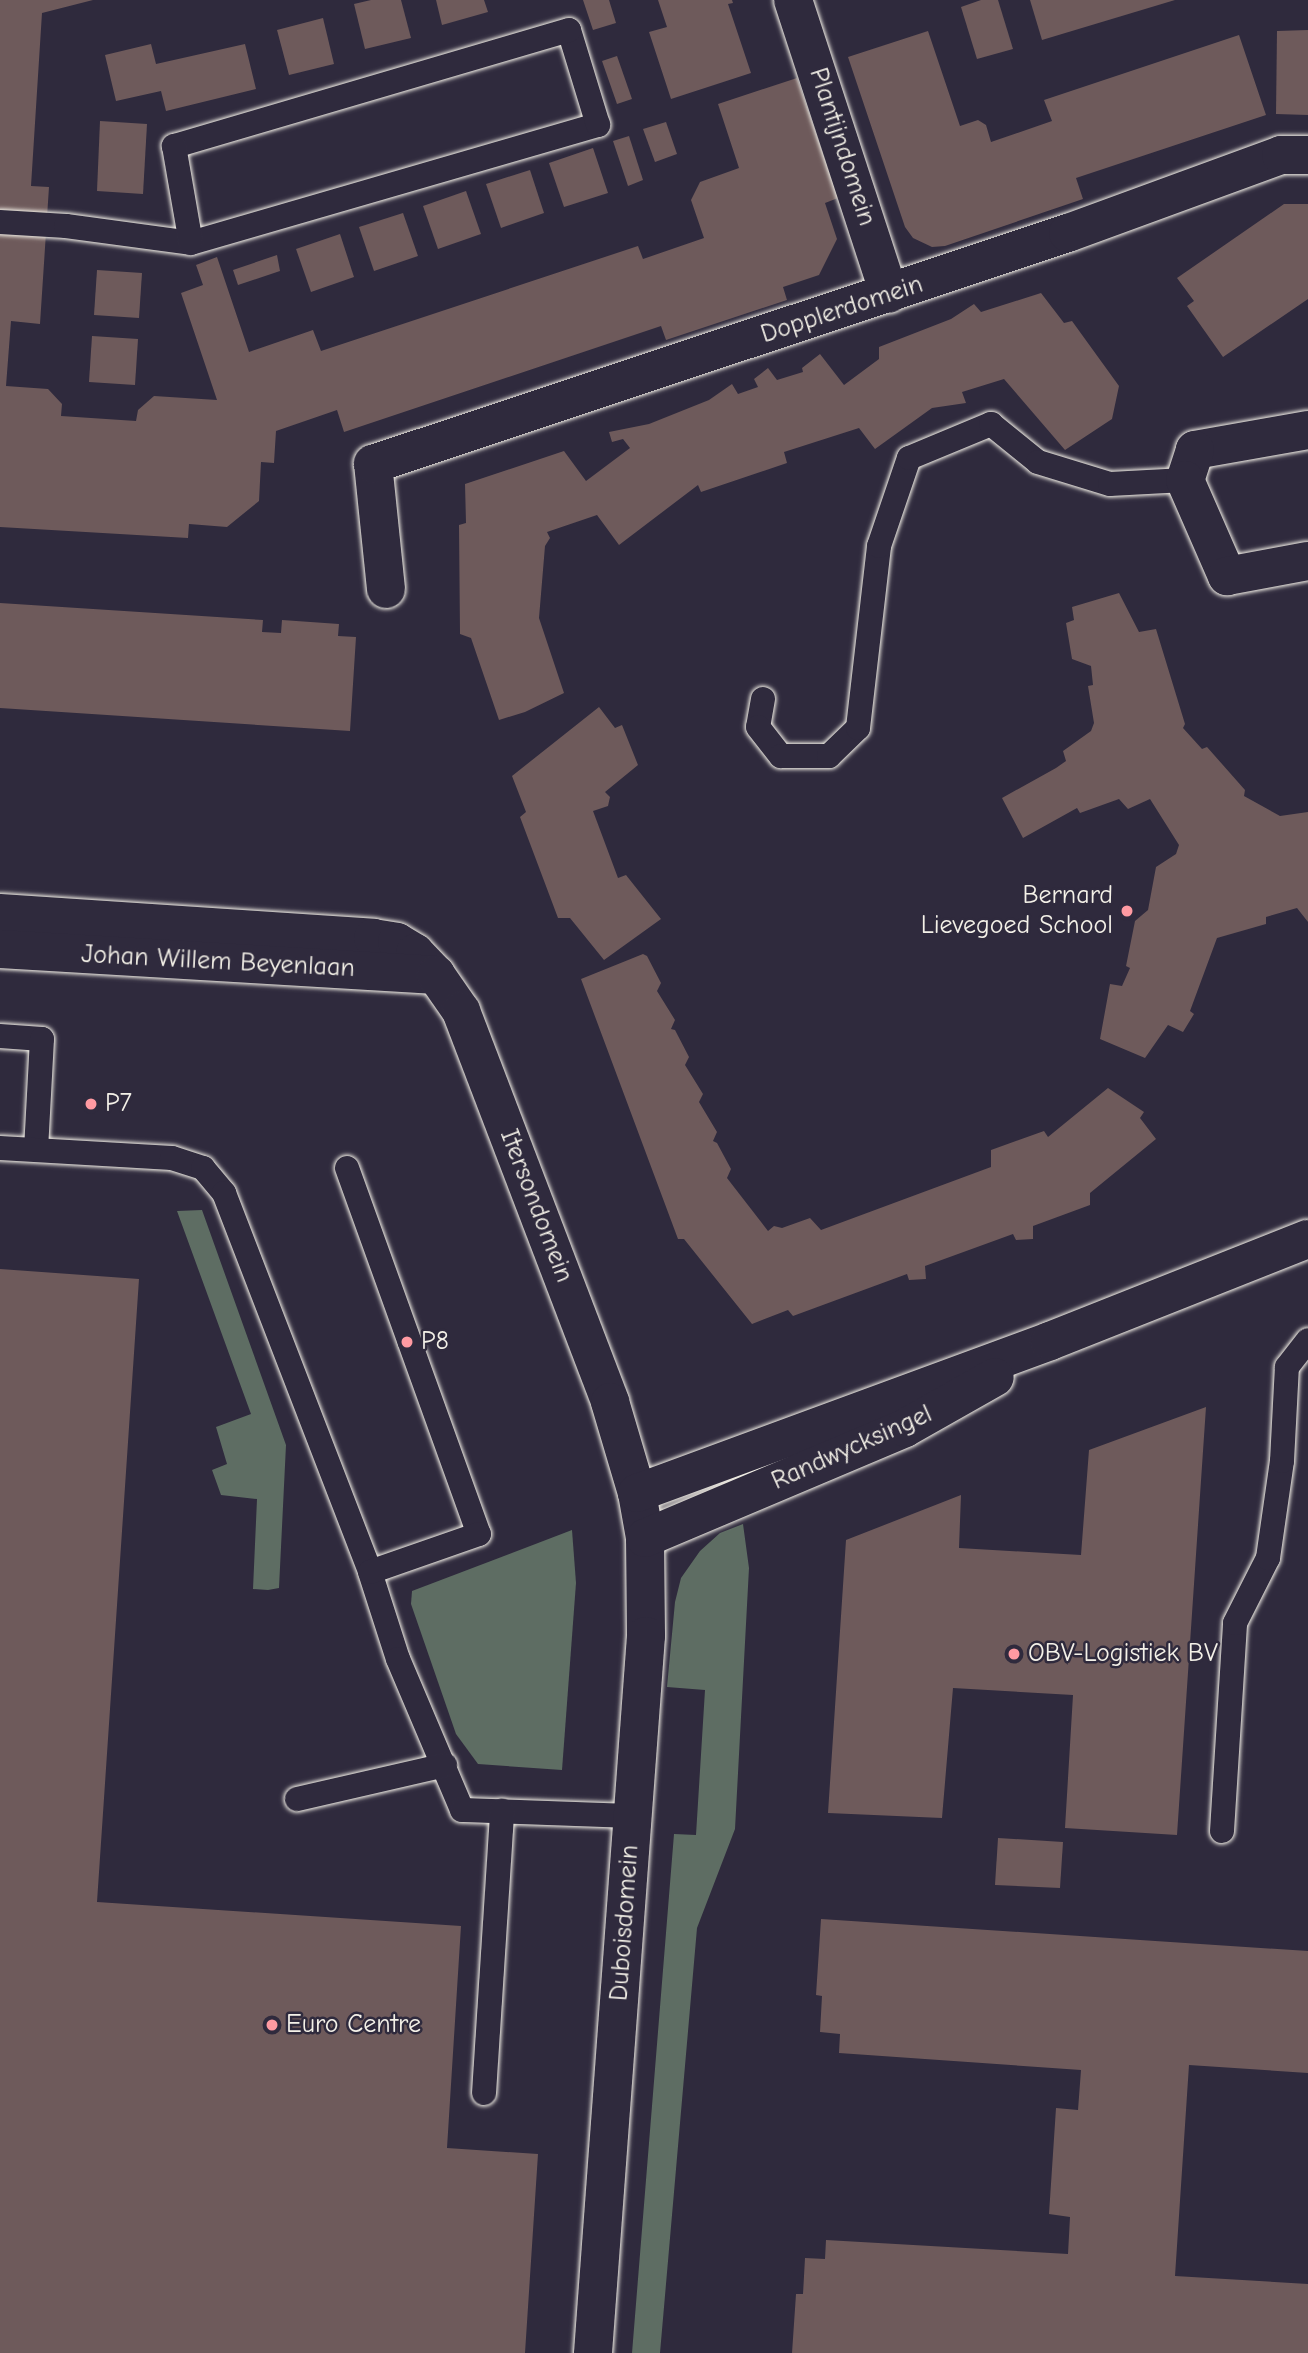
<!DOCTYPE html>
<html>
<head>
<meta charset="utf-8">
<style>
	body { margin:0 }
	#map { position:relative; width:1308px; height:2353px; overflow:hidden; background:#2f2a3d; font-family:"Comic Neue",sans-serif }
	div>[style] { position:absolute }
	.green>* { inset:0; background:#5e6d63 }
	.building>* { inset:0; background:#6e5a5b }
	.roads { filter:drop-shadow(0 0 2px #f4f1e8) drop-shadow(0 0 2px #f4f1e8) }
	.lane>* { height:24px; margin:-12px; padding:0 12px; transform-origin:12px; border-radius:12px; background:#2f2a3d }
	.street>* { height:38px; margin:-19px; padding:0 19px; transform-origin:19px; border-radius:19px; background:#2f2a3d }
	.secondary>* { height:38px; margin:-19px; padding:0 19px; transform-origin:19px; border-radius:19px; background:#2f2a3d }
	.dots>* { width:19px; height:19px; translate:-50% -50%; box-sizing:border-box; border:4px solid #2f2a3d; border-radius:50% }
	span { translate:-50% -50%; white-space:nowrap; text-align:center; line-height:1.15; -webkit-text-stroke:5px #2f2a3d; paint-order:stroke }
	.street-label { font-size:26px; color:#f4f1e8 }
	.poi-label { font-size:26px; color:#f4f1e8 }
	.right { translate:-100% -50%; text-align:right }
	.left { translate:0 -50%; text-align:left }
</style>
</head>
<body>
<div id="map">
	<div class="green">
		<div style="clip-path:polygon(202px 1210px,286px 1445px,279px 1588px,268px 1590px,253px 1589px,257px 1499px,221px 1495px,212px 1470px,227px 1464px,216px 1427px,251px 1414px,177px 1211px)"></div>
		<div style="clip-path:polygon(743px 1524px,749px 1568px,735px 1829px,697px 1928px,660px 2353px,632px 2353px,674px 1834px,696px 1835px,705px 1690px,667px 1687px,675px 1602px,681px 1578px,700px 1551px,720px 1533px)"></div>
		<div style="clip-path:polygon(572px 1530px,576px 1583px,562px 1770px,478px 1764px,456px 1734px,411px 1604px,412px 1591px)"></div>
	</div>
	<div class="building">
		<div style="clip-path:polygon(0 0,93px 0,42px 13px,31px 186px,49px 187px,40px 324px,11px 321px,6px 386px,48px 389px,62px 404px,61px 416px,136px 421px,138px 410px,154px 396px,217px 400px,181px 293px,203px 285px,196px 265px,217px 257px,249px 352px,313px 330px,321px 351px,638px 246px,643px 259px,704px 238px,691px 200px,700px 182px,739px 168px,718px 104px,797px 78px,838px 198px,825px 203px,837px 239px,819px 275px,783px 287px,787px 300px,666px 340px,661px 326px,347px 431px,344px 432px,337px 410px,276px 431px,274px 463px,261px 462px,259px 501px,227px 527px,189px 524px,188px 538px,0 527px)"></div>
		<div style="clip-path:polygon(371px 0,401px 0,411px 38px,365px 49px,354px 4px)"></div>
		<div style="clip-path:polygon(436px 0,484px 0,488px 12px,442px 25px)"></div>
		<div style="clip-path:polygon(583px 0,609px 0,616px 23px,593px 30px)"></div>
		<div style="clip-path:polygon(658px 0,732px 0,733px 3px,728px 4px,751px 73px,671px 99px,649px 32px,667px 27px)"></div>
		<div style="clip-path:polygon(981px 0,998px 0,1013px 49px,977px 59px,961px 7px)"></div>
		<div style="clip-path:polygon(1030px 0,1175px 0,1042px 40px)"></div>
		<div style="clip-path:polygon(323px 18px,334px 64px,289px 75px,277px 30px)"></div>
		<div style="clip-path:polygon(1308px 30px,1308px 115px,1276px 114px,1277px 31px)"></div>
		<div style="clip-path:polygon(928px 31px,960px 126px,978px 120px,986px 125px,991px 142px,1052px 121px,1044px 100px,1239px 35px,1266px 115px,1076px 178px,1083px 199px,945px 246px,932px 247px,913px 238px,905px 227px,848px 57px)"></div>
		<div style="clip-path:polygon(151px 44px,156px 64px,245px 44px,256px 89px,166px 111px,161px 91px,116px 101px,105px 55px)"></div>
		<div style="clip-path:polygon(617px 56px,632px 99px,617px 104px,602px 61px)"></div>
		<div style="clip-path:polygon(100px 121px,147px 124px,143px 194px,97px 191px)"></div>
		<div style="clip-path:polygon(666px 122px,677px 154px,655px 162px,643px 129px)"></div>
		<div style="clip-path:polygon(629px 136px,643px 180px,628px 186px,613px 141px)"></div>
		<div style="clip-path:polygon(593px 148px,608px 193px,564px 207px,549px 163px)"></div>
		<div style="clip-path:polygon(530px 170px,544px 213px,501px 228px,486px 184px)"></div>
		<div style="clip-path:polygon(466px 191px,481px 234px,438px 249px,423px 206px)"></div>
		<div style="clip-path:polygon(1284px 204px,1308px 204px,1308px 299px,1223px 357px,1187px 306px,1194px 301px,1177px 278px)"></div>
		<div style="clip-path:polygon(403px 213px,418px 256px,374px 271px,359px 227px)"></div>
		<div style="clip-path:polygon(340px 234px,354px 277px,311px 292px,296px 249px)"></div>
		<div style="clip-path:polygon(277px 255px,280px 271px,238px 285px,233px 270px)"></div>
		<div style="clip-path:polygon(97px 270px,142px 273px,139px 318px,94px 315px)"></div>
		<div style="clip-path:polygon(1041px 293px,1064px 323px,1072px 321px,1119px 386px,1112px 419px,1065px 450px,1004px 379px,962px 392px,966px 403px,932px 408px,875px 449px,859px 428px,784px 452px,787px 463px,701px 492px,698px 485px,619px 545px,597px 515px,547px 532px,550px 538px,545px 546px,539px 618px,564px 693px,525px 712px,499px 720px,471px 638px,460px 634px,459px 525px,466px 523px,465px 484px,564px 451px,586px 481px,630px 448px,623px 439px,612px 442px,609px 432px,649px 424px,709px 400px,732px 384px,738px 394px,758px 387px,754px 379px,768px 368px,777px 380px,803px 372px,802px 368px,820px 354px,844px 385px,879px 359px,879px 347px,951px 319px,974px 304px,981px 312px)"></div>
		<div style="clip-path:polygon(92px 336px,138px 339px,135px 385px,89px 382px)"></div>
		<div style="clip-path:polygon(1119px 593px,1139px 632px,1156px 629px,1185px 724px,1183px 728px,1202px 749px,1207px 747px,1245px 790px,1244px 796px,1280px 816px,1308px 812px,1308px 922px,1297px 908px,1266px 917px,1266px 924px,1217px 938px,1190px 1011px,1194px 1014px,1183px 1032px,1168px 1025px,1145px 1058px,1100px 1039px,1110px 984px,1122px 986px,1130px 968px,1126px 966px,1135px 921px,1148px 910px,1156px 867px,1176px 854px,1179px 845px,1150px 799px,1128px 809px,1119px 799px,1080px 813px,1077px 808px,1023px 838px,1002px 798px,1056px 768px,1066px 761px,1063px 751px,1091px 731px,1094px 723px,1088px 686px,1093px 685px,1091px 666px,1072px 659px,1066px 623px,1074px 620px,1072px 607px)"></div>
		<div style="clip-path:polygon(0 603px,263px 620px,262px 632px,281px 633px,282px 620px,339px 624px,338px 636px,356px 637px,350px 731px,0 708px)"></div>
		<div style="clip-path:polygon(599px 707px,615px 728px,622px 725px,638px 765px,605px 792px,610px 797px,608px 806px,593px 811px,618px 878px,626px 875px,661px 919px,604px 960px,570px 918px,558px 918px,520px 817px,526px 812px,512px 776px)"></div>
		<div style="clip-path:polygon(643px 954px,647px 956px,661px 983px,657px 991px,675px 1020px,671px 1029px,675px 1030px,689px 1057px,685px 1065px,703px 1094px,699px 1102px,717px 1132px,713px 1141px,717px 1143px,731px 1169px,727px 1178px,768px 1231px,774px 1226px,782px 1228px,810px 1218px,821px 1230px,991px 1167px,991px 1150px,1044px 1131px,1048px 1137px,1108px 1088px,1144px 1112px,1140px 1118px,1156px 1139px,1090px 1193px,1090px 1205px,1033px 1226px,1033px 1239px,1016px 1240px,1013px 1234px,925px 1266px,926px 1279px,909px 1280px,907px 1274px,793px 1316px,788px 1310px,752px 1324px,684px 1239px,678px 1239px,581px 979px)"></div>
		<div style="clip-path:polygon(0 1269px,139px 1279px,97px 1902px,461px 1926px,447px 2148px,538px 2154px,525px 2353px,0 2353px)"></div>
		<div style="clip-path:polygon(1206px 1407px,1177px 1835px,1065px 1828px,1073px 1695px,953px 1688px,942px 1818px,828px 1813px,846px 1540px,961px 1495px,959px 1548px,1081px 1555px,1089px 1450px)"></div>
		<div style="clip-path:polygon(998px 1838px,1063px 1842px,1060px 1888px,995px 1885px)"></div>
		<div style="clip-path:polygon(821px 1919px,1308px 1951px,1308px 2073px,1189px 2065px,1175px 2276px,1308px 2284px,1308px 2353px,792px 2353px,796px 2294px,803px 2294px,805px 2258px,825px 2259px,826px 2240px,1068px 2254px,1070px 2217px,1049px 2214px,1056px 2108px,1078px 2110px,1081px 2070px,839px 2053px,840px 2034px,820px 2032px,822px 1996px,816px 1995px)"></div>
	</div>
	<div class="roads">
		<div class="lane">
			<div style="left:0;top:222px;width:66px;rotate:3.5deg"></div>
			<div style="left:66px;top:226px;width:126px;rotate:7.7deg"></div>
			<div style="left:191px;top:243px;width:424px;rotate:-16.2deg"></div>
			<div style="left:598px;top:125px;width:99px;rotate:-107deg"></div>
			<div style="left:569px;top:30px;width:412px;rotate:163.6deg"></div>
			<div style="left:174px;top:146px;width:98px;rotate:80.1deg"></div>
			<div style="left:763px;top:699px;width:28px;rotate:100deg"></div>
			<div style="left:758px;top:727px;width:37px;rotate:52deg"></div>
			<div style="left:781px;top:756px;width:48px"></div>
			<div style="left:829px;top:756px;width:40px;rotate:-44deg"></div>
			<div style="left:858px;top:728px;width:183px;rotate:-83.4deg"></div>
			<div style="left:879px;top:546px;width:93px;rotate:-71.2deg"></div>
			<div style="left:909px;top:458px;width:89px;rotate:-22.5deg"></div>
			<div style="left:991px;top:424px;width:60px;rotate:39deg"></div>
			<div style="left:1038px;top:462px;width:75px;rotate:17deg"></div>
			<div style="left:1110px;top:484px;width:75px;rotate:-3.1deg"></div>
			<div style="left:0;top:1036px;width:42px;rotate:4.1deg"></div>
			<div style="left:42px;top:1039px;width:111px;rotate:93.1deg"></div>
			<div style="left:0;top:1148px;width:172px;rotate:3.3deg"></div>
			<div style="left:172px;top:1158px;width:33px;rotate:18deg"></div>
			<div style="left:203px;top:1168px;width:33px;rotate:50deg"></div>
			<div style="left:224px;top:1193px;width:406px;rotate:68.9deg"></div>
			<div style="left:370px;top:1572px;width:91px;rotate:72.2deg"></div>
			<div style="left:398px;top:1659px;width:164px;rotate:67deg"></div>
			<div style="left:462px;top:1810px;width:171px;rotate:2deg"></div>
			<div style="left:347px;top:1168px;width:389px;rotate:70.2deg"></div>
			<div style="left:479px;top:1534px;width:115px;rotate:160.8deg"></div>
			<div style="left:297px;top:1799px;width:152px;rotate:-12.9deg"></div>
			<div style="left:1222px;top:1831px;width:208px;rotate:-86.4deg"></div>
			<div style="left:1235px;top:1623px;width:73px;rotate:-63.1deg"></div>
			<div style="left:1268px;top:1558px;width:98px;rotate:-81.8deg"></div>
			<div style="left:1282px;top:1461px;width:94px;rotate:-87deg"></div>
			<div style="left:1287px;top:1367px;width:34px;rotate:-52deg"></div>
			<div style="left:484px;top:2093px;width:283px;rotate:-86.3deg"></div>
		</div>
		<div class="street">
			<div style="left:793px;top:0;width:309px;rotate:71.9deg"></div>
			<div style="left:1308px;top:430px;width:115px;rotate:170deg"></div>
			<div style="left:1195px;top:450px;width:32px;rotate:108deg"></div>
			<div style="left:1185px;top:480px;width:105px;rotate:66.4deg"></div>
			<div style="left:1227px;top:576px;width:82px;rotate:-10.5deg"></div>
			<div style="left:386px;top:589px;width:126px;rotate:-95.9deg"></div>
			<div style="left:373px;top:464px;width:732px;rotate:-18.39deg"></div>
			<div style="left:1068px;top:233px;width:227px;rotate:-20.1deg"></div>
			<div style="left:1281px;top:155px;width:27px"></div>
			<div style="left:0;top:913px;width:374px;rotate:3.8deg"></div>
			<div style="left:373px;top:938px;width:24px;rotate:9deg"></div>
			<div style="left:397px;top:942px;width:21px;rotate:31deg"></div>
			<div style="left:415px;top:953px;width:30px;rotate:46deg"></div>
		</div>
		<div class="secondary">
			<div style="left:0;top:949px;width:437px;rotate:3.4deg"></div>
			<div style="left:436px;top:975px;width:44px;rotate:55.2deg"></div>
			<div style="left:461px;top:1011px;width:418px;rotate:69.1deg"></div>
			<div style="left:610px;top:1402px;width:95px;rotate:73.5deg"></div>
			<div style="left:637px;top:1493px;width:46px;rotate:79.9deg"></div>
			<div style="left:645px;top:1538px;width:98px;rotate:89.4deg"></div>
			<div style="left:646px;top:1636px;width:719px;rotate:94.23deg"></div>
			<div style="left:637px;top:1493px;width:440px;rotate:-20.2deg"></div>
			<div style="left:1050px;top:1341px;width:277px;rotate:-21.6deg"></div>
			<div style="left:645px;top:1538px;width:282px;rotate:-22.9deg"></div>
			<div style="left:905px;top:1428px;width:103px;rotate:-29.5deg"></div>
		</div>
	</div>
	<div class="dots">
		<div style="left:1127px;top:911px;background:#ff9aa2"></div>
		<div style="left:91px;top:1104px;background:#ff9aa2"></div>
		<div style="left:407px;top:1342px;background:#ff9aa2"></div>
		<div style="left:1014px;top:1654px;background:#ff9aa2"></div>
		<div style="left:272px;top:2025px;background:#ff9aa2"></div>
	</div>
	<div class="street-label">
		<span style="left:842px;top:147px;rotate:72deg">Plantijndomein</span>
		<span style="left:842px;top:310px;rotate:-18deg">Dopplerdomein</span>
		<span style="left:218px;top:962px;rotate:3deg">Johan Willem Beyenlaan</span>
		<span style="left:536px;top:1206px;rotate:69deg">Itersondomein</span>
		<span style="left:852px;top:1448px;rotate:-24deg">Randwycksingel</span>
		<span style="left:625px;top:1923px;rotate:-86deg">Duboisdomein</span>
	</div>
	<div class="poi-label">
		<span class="right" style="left:1113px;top:911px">Bernard<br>Lievegoed School</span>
		<span class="left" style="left:105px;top:1104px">P7</span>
		<span class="left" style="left:421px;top:1342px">P8</span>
		<span class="left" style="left:1028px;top:1654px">OBV-Logistiek BV</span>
		<span class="left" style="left:286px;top:2025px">Euro Centre</span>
	</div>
</div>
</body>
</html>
